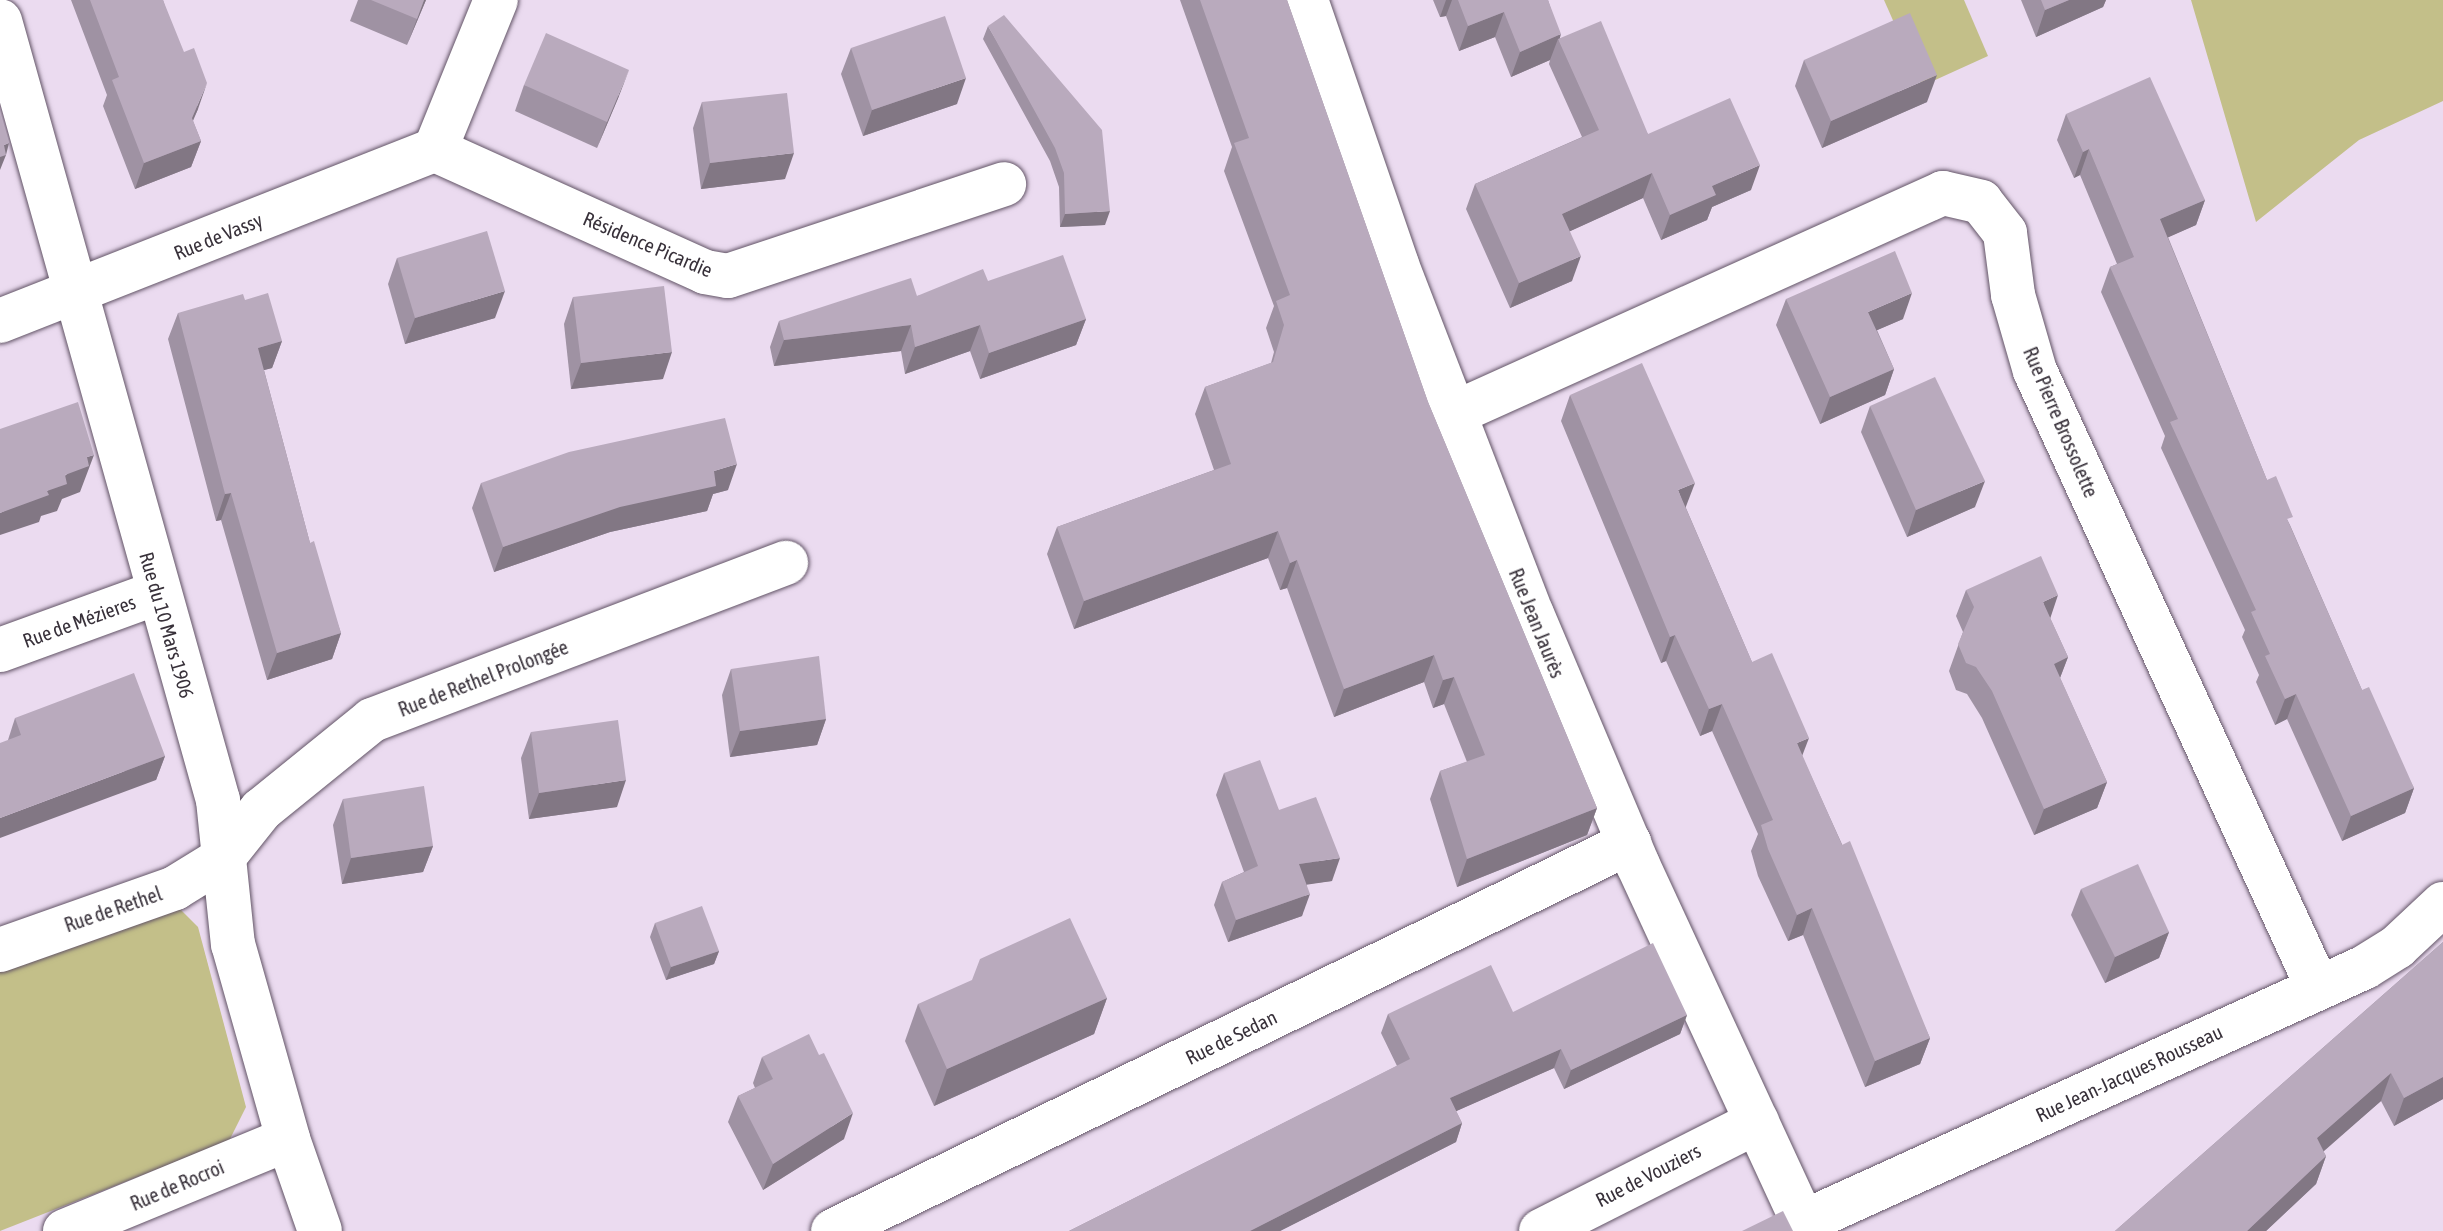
<!DOCTYPE html>
<html>
<head>
<meta charset="utf-8">
<style>
	body { margin:0 }
	#map { position:relative; width:2443px; height:1231px; overflow:hidden; background:#ebdbf0; font-family:"Asap Condensed",sans-serif }
	div>[style] { position:absolute }
	.green>* { inset:0; background:#c3bf89 }
	.roads { filter:drop-shadow(0 0 2px #625466) drop-shadow(0 0 2px #625466) }
	.street>* { height:44px; margin:-22px; padding:0 22px; transform-origin:22px; border-radius:22px; background:#fff }
	.secondary>* { height:44px; margin:-22px; padding:0 22px; transform-origin:22px; border-radius:22px; background:#fff }
	.wall>* { inset:0; background:#9f92a3 }
	.shaded-wall>* { inset:0; background:#827784 }
	.building>* { inset:0; background:#b9aabd }
	span { translate:-50% -50%; white-space:nowrap; text-align:center; line-height:1.15; -webkit-text-stroke:7px #fff; paint-order:stroke }
	.street-label { font-size:20px; color:#38313a }
</style>
</head>
<body>
<div id="map">
	<div class="green">
		<div style="clip-path:polygon(1884px 0,1964px 0,1988px 56px,1922px 86px)"></div>
		<div style="clip-path:polygon(2191px 0,2443px 0,2443px 101px,2359px 140px,2256px 222px)"></div>
		<div style="clip-path:polygon(160px 907px,181px 910px,198px 927px,246px 1107px,229px 1141px,0 1231px,0 969px)"></div>
	</div>
	<div class="roads">
		<div class="street">
			<div style="left:0;top:21px;width:809px;rotate:74.37deg"></div>
			<div style="left:218px;top:800px;width:145px;rotate:84.1deg"></div>
			<div style="left:233px;top:944px;width:203px;rotate:74.2deg"></div>
			<div style="left:288px;top:1139px;width:97px;rotate:70.8deg"></div>
			<div style="left:435px;top:150px;width:296px;rotate:24.3deg"></div>
			<div style="left:705px;top:272px;width:23px;rotate:10deg"></div>
			<div style="left:728px;top:276px;width:291px;rotate:-18.4deg"></div>
			<div style="left:435px;top:150px;width:162px;rotate:-67.9deg"></div>
			<div style="left:0;top:321px;width:467px;rotate:-21.5deg"></div>
			<div style="left:1457px;top:412px;width:533px;rotate:-24.26deg"></div>
			<div style="left:1943px;top:193px;width:39px;rotate:13deg"></div>
			<div style="left:1981px;top:202px;width:39px;rotate:52deg"></div>
			<div style="left:2005px;top:233px;width:63px;rotate:82.6deg"></div>
			<div style="left:2013px;top:295px;width:79px;rotate:73.9deg"></div>
			<div style="left:2035px;top:371px;width:677px;rotate:65.37deg"></div>
			<div style="left:0;top:650px;width:167px;rotate:-20deg"></div>
			<div style="left:0;top:950px;width:186px;rotate:-19.5deg"></div>
			<div style="left:175px;top:888px;width:55px;rotate:-31.7deg"></div>
			<div style="left:222px;top:859px;width:63px;rotate:-51.5deg"></div>
			<div style="left:261px;top:810px;width:143px;rotate:-39deg"></div>
			<div style="left:372px;top:720px;width:443px;rotate:-20.8deg"></div>
			<div style="left:1804px;top:1222px;width:616px;rotate:-24.44deg"></div>
			<div style="left:2365px;top:967px;width:38px;rotate:-32deg"></div>
			<div style="left:2397px;top:947px;width:63px;rotate:-43.1deg"></div>
			<div style="left:65px;top:1231px;width:241px;rotate:-22.4deg"></div>
			<div style="left:833px;top:1231px;width:886px;rotate:-25.99deg"></div>
			<div style="left:1541px;top:1231px;width:242px;rotate:-26.8deg"></div>
		</div>
		<div class="secondary">
			<div style="left:1306px;top:0;width:280px;rotate:71deg"></div>
			<div style="left:1397px;top:265px;width:374px;rotate:68.9deg"></div>
			<div style="left:1532px;top:614px;width:272px;rotate:67.1deg"></div>
			<div style="left:1638px;top:865px;width:403px;rotate:65.2deg"></div>
		</div>
	</div>
	<div class="wall">
		<div style="clip-path:polygon(71px 0,163px 0,198px 109px,193px 121px,201px 141px,191px 167px,135px 189px,103px 106px,107px 95px)"></div>
		<div style="clip-path:polygon(358px 0,426px 0,407px 45px,350px 21px)"></div>
		<div style="clip-path:polygon(1180px 0,1287px 0,1428px 402px,1597px 808px,1587px 835px,1457px 887px,1430px 799px,1440px 771px,1467px 762px,1444px 704px,1433px 708px,1424px 682px,1334px 717px,1287px 588px,1280px 590px,1268px 558px,1074px 629px,1047px 554px,1057px 527px,1214px 470px,1195px 414px,1205px 387px,1271px 363px,1274px 352px,1266px 328px,1274px 306px,1224px 171px,1232px 147px)"></div>
		<div style="clip-path:polygon(1433px 0,1548px 0,1560px 38px,1648px 134px,1751px 190px,1712px 207px,1707px 220px,1661px 240px,1643px 198px,1570px 231px,1572px 281px,1510px 308px,1466px 209px,1475px 184px,1582px 137px,1549px 64px,1550px 60px,1511px 77px,1495px 37px,1459px 51px,1446px 16px,1440px 17px)"></div>
		<div style="clip-path:polygon(2021px 0,2106px 0,2103px 7px,2036px 37px)"></div>
		<div style="clip-path:polygon(988px 26px,1105px 225px,1060px 227px,1059px 187px,1050px 161px,983px 39px)"></div>
		<div style="clip-path:polygon(851px 48px,957px 104px,863px 136px,841px 74px)"></div>
		<div style="clip-path:polygon(1804px 60px,1927px 102px,1822px 148px,1795px 86px)"></div>
		<div style="clip-path:polygon(524px 85px,619px 96px,597px 148px,515px 111px)"></div>
		<div style="clip-path:polygon(702px 102px,785px 179px,701px 189px,693px 128px)"></div>
		<div style="clip-path:polygon(2066px 114px,2205px 200px,2196px 225px,2168px 237px,2267px 480px,2290px 525px,2362px 690px,2414px 788px,2405px 813px,2342px 841px,2287px 719px,2275px 725px,2256px 682px,2259px 675px,2242px 637px,2245px 630px,2161px 448px,2165px 436px,2101px 292px,2110px 267px,2117px 264px,2080px 175px,2074px 178px,2057px 140px)"></div>
		<div style="clip-path:polygon(397px 258px,495px 318px,405px 344px,388px 284px)"></div>
		<div style="clip-path:polygon(988px 281px,1086px 319px,1076px 345px,980px 379px,970px 351px,905px 374px,901px 351px,774px 366px,770px 347px,779px 321px,917px 296px)"></div>
		<div style="clip-path:polygon(573px 297px,663px 379px,571px 389px,564px 324px)"></div>
		<div style="clip-path:polygon(1786px 299px,1903px 319px,1877px 330px,1894px 369px,1885px 395px,1820px 424px,1776px 325px)"></div>
		<div style="clip-path:polygon(178px 313px,282px 341px,272px 368px,264px 370px,310px 543px,341px 633px,332px 659px,267px 680px,221px 520px,216px 521px,168px 339px)"></div>
		<div style="clip-path:polygon(1570px 395px,1686px 508px,1752px 662px,1802px 756px,1930px 1038px,1920px 1064px,1865px 1087px,1803px 935px,1788px 941px,1758px 876px,1751px 851px,1758px 834px,1712px 731px,1700px 736px,1666px 661px,1661px 663px,1561px 421px)"></div>
		<div style="clip-path:polygon(1870px 406px,1975px 507px,1907px 537px,1861px 432px)"></div>
		<div style="clip-path:polygon(481px 483px,728px 490px,713px 494px,707px 511px,610px 532px,494px 572px,472px 508px)"></div>
		<div style="clip-path:polygon(1966px 590px,2050px 618px,2068px 657px,2060px 678px,2107px 782px,2097px 808px,2034px 835px,1982px 718px,1967px 694px,1956px 690px,1949px 671px,1963px 632px,1956px 616px)"></div>
		<div style="clip-path:polygon(731px 669px,826px 719px,817px 745px,730px 757px,722px 695px)"></div>
		<div style="clip-path:polygon(15px 718px,165px 756px,156px 780px,8px 740px)"></div>
		<div style="clip-path:polygon(531px 732px,617px 807px,529px 819px,521px 758px)"></div>
		<div style="clip-path:polygon(1224px 773px,1279px 810px,1332px 881px,1307px 884px,1302px 916px,1228px 942px,1214px 905px,1222px 882px,1244px 872px,1216px 795px)"></div>
		<div style="clip-path:polygon(343px 799px,433px 846px,423px 872px,342px 884px,333px 825px)"></div>
		<div style="clip-path:polygon(2081px 889px,2169px 932px,2159px 958px,2105px 983px,2071px 915px)"></div>
		<div style="clip-path:polygon(655px 923px,719px 951px,714px 964px,666px 980px,650px 937px)"></div>
		<div style="clip-path:polygon(2443px 942px,2443px 1099px,2394px 1126px,2381px 1101px,2323px 1151px,2326px 1156px,2316px 1184px,2266px 1231px,2115px 1231px)"></div>
		<div style="clip-path:polygon(1107px 998px,1094px 1034px,934px 1106px,905px 1041px,918px 1004px)"></div>
		<div style="clip-path:polygon(1513px 1012px,1687px 1015px,1680px 1034px,1564px 1089px,1554px 1068px,1456px 1111px,1462px 1123px,1456px 1142px,1280px 1231px,1069px 1231px,1397px 1066px,1381px 1033px,1388px 1014px)"></div>
		<div style="clip-path:polygon(762px 1057px,844px 1139px,763px 1190px,728px 1122px,738px 1096px,755px 1088px,753px 1083px)"></div>
	</div>
	<div class="shaded-wall">
		<div style="clip-path:polygon(424px 0,426px 0,407px 45px,417px 19px)"></div>
		<div style="clip-path:polygon(1446px 0,1452px 0,1446px 16px,1440px 17px)"></div>
		<div style="clip-path:polygon(2069px 0,2106px 0,2103px 7px,2036px 37px,2045px 10px)"></div>
		<div style="clip-path:polygon(1504px 12px,1495px 37px,1459px 51px,1468px 26px)"></div>
		<div style="clip-path:polygon(1561px 34px,1559px 41px,1558px 39px,1550px 60px,1511px 77px,1520px 52px)"></div>
		<div style="clip-path:polygon(629px 70px,619px 96px,597px 148px,607px 122px)"></div>
		<div style="clip-path:polygon(1937px 75px,1927px 102px,1822px 148px,1831px 121px)"></div>
		<div style="clip-path:polygon(966px 78px,957px 104px,863px 136px,872px 110px)"></div>
		<div style="clip-path:polygon(207px 83px,198px 109px,182px 144px,192px 118px)"></div>
		<div style="clip-path:polygon(201px 141px,191px 167px,135px 189px,144px 163px)"></div>
		<div style="clip-path:polygon(9px 143px,6px 155px,0 170px,0 155px,4px 145px)"></div>
		<div style="clip-path:polygon(2089px 149px,2080px 175px,2074px 178px,2083px 152px)"></div>
		<div style="clip-path:polygon(794px 153px,785px 179px,701px 189px,710px 163px)"></div>
		<div style="clip-path:polygon(1760px 165px,1751px 190px,1712px 207px,1707px 220px,1661px 240px,1670px 215px,1712px 186px)"></div>
		<div style="clip-path:polygon(1652px 173px,1643px 198px,1553px 239px,1562px 214px)"></div>
		<div style="clip-path:polygon(2205px 200px,2196px 225px,2151px 245px,2160px 219px)"></div>
		<div style="clip-path:polygon(1110px 211px,1105px 225px,1060px 227px,1065px 214px)"></div>
		<div style="clip-path:polygon(1581px 256px,1572px 281px,1510px 308px,1519px 283px)"></div>
		<div style="clip-path:polygon(505px 291px,495px 318px,405px 344px,415px 318px)"></div>
		<div style="clip-path:polygon(1912px 293px,1903px 319px,1859px 338px,1868px 312px)"></div>
		<div style="clip-path:polygon(1086px 319px,1076px 345px,980px 379px,989px 353px)"></div>
		<div style="clip-path:polygon(911px 325px,901px 351px,774px 366px,784px 340px)"></div>
		<div style="clip-path:polygon(980px 325px,970px 351px,905px 374px,915px 347px)"></div>
		<div style="clip-path:polygon(282px 341px,272px 368px,249px 374px,258px 348px)"></div>
		<div style="clip-path:polygon(672px 352px,663px 379px,571px 389px,581px 363px)"></div>
		<div style="clip-path:polygon(1894px 369px,1885px 395px,1820px 424px,1830px 397px)"></div>
		<div style="clip-path:polygon(94px 455px,80px 492px,62px 499px,57px 511px,41px 516px,39px 522px,0 535px,0 513px,47px 491px,87px 457px)"></div>
		<div style="clip-path:polygon(737px 464px,728px 490px,713px 494px,707px 511px,610px 532px,494px 572px,503px 547px,714px 471px)"></div>
		<div style="clip-path:polygon(1985px 481px,1975px 507px,1907px 537px,1916px 510px)"></div>
		<div style="clip-path:polygon(1695px 483px,1685px 509px,1678px 490px)"></div>
		<div style="clip-path:polygon(231px 493px,221px 520px,216px 521px,225px 494px)"></div>
		<div style="clip-path:polygon(1278px 531px,1268px 558px,1074px 629px,1084px 601px)"></div>
		<div style="clip-path:polygon(1297px 560px,1287px 588px,1280px 590px,1290px 563px)"></div>
		<div style="clip-path:polygon(2058px 595px,2049px 622px,2043px 602px)"></div>
		<div style="clip-path:polygon(341px 633px,332px 659px,267px 680px,277px 653px)"></div>
		<div style="clip-path:polygon(1675px 635px,1666px 661px,1661px 663px,1670px 637px)"></div>
		<div style="clip-path:polygon(1434px 655px,1424px 682px,1334px 717px,1344px 689px)"></div>
		<div style="clip-path:polygon(2068px 657px,2058px 683px,2054px 664px)"></div>
		<div style="clip-path:polygon(1454px 677px,1444px 704px,1433px 708px,1443px 680px)"></div>
		<div style="clip-path:polygon(2296px 694px,2287px 719px,2275px 725px,2285px 699px)"></div>
		<div style="clip-path:polygon(1722px 704px,1712px 731px,1700px 736px,1709px 709px)"></div>
		<div style="clip-path:polygon(826px 719px,817px 745px,730px 757px,740px 731px)"></div>
		<div style="clip-path:polygon(1809px 738px,1799px 764px,1797px 743px)"></div>
		<div style="clip-path:polygon(165px 756px,156px 780px,0 838px,0 818px)"></div>
		<div style="clip-path:polygon(626px 780px,617px 807px,529px 819px,539px 793px)"></div>
		<div style="clip-path:polygon(2107px 782px,2097px 808px,2034px 835px,2044px 809px)"></div>
		<div style="clip-path:polygon(2414px 788px,2405px 813px,2342px 841px,2351px 816px)"></div>
		<div style="clip-path:polygon(1597px 808px,1587px 835px,1457px 887px,1467px 859px)"></div>
		<div style="clip-path:polygon(433px 846px,423px 872px,342px 884px,351px 858px)"></div>
		<div style="clip-path:polygon(1340px 858px,1332px 881px,1291px 887px,1299px 864px)"></div>
		<div style="clip-path:polygon(1310px 894px,1302px 916px,1228px 942px,1236px 920px)"></div>
		<div style="clip-path:polygon(1812px 908px,1803px 935px,1788px 941px,1797px 915px)"></div>
		<div style="clip-path:polygon(2169px 932px,2159px 958px,2105px 983px,2115px 957px)"></div>
		<div style="clip-path:polygon(719px 951px,714px 964px,666px 980px,671px 967px)"></div>
		<div style="clip-path:polygon(1107px 998px,1094px 1034px,934px 1106px,947px 1069px)"></div>
		<div style="clip-path:polygon(1687px 1015px,1680px 1034px,1564px 1089px,1571px 1070px)"></div>
		<div style="clip-path:polygon(1930px 1038px,1920px 1064px,1865px 1087px,1875px 1061px)"></div>
		<div style="clip-path:polygon(1561px 1049px,1554px 1068px,1443px 1117px,1450px 1098px)"></div>
		<div style="clip-path:polygon(2391px 1073px,2381px 1101px,2307px 1166px,2317px 1138px)"></div>
		<div style="clip-path:polygon(2443px 1077px,2443px 1099px,2394px 1126px,2404px 1098px)"></div>
		<div style="clip-path:polygon(853px 1113px,844px 1139px,763px 1190px,773px 1164px)"></div>
		<div style="clip-path:polygon(1462px 1123px,1456px 1142px,1280px 1231px,1250px 1231px)"></div>
		<div style="clip-path:polygon(2326px 1156px,2316px 1184px,2266px 1231px,2247px 1231px)"></div>
	</div>
	<div class="building">
		<div style="clip-path:polygon(90px 0,163px 0,184px 52px,194px 48px,207px 83px,192px 118px,201px 141px,144px 163px,112px 80px,119px 77px)"></div>
		<div style="clip-path:polygon(371px 0,424px 0,417px 19px)"></div>
		<div style="clip-path:polygon(1200px 0,1287px 0,1428px 402px,1597px 808px,1467px 859px,1440px 771px,1485px 755px,1454px 677px,1443px 680px,1434px 655px,1344px 689px,1297px 560px,1290px 563px,1278px 531px,1084px 601px,1057px 527px,1231px 464px,1205px 387px,1273px 362px,1284px 325px,1276px 301px,1290px 295px,1234px 143px,1249px 138px)"></div>
		<div style="clip-path:polygon(1458px 0,1548px 0,1561px 34px,1520px 52px,1504px 12px,1468px 26px)"></div>
		<div style="clip-path:polygon(2041px 0,2069px 0,2045px 10px)"></div>
		<div style="clip-path:polygon(1910px 13px,1937px 75px,1831px 121px,1804px 60px)"></div>
		<div style="clip-path:polygon(1004px 15px,1102px 130px,1110px 211px,1065px 214px,1064px 173px,1055px 148px,988px 26px)"></div>
		<div style="clip-path:polygon(945px 16px,966px 78px,872px 110px,851px 48px)"></div>
		<div style="clip-path:polygon(1601px 21px,1648px 134px,1730px 98px,1760px 165px,1712px 186px,1716px 195px,1670px 215px,1652px 173px,1562px 214px,1581px 256px,1519px 283px,1475px 184px,1599px 130px,1558px 39px)"></div>
		<div style="clip-path:polygon(546px 33px,629px 70px,607px 122px,524px 85px)"></div>
		<div style="clip-path:polygon(2150px 77px,2205px 200px,2160px 219px,2267px 480px,2276px 476px,2293px 517px,2287px 519px,2362px 690px,2369px 687px,2414px 788px,2351px 816px,2296px 694px,2285px 699px,2265px 656px,2270px 654px,2251px 612px,2256px 610px,2170px 422px,2178px 419px,2110px 267px,2134px 257px,2089px 149px,2083px 152px,2066px 114px)"></div>
		<div style="clip-path:polygon(787px 93px,794px 153px,710px 163px,702px 102px)"></div>
		<div style="clip-path:polygon(0 113px,9px 143px,4px 145px,6px 155px,0 157px)"></div>
		<div style="clip-path:polygon(487px 231px,505px 291px,415px 318px,397px 258px)"></div>
		<div style="clip-path:polygon(1895px 251px,1912px 293px,1868px 312px,1894px 369px,1830px 397px,1786px 299px)"></div>
		<div style="clip-path:polygon(1063px 255px,1086px 319px,989px 353px,980px 325px,915px 347px,911px 325px,784px 340px,779px 321px,911px 278px,917px 296px,983px 269px,988px 281px)"></div>
		<div style="clip-path:polygon(664px 286px,672px 352px,581px 363px,573px 297px)"></div>
		<div style="clip-path:polygon(268px 293px,282px 341px,258px 348px,310px 543px,314px 541px,341px 633px,277px 653px,231px 493px,225px 494px,178px 313px,243px 294px,245px 300px)"></div>
		<div style="clip-path:polygon(1642px 363px,1695px 483px,1678px 490px,1752px 662px,1772px 653px,1809px 738px,1797px 743px,1842px 845px,1850px 841px,1930px 1038px,1875px 1061px,1812px 908px,1797px 915px,1768px 849px,1761px 825px,1773px 820px,1722px 704px,1709px 709px,1675px 635px,1670px 637px,1570px 395px)"></div>
		<div style="clip-path:polygon(1935px 377px,1985px 481px,1916px 510px,1870px 406px)"></div>
		<div style="clip-path:polygon(78px 402px,94px 455px,87px 457px,89px 466px,65px 475px,67px 484px,47px 491px,49px 495px,0 513px,0 429px)"></div>
		<div style="clip-path:polygon(725px 418px,737px 464px,714px 471px,716px 486px,620px 507px,503px 547px,481px 483px,569px 452px)"></div>
		<div style="clip-path:polygon(2041px 556px,2058px 595px,2043px 602px,2068px 657px,2054px 664px,2107px 782px,2044px 809px,1992px 691px,1976px 667px,1966px 663px,1958px 644px,1974px 607px,1966px 590px)"></div>
		<div style="clip-path:polygon(819px 656px,826px 719px,740px 731px,731px 669px)"></div>
		<div style="clip-path:polygon(134px 673px,165px 756px,0 818px,0 743px,21px 735px,15px 718px)"></div>
		<div style="clip-path:polygon(618px 720px,626px 780px,539px 793px,531px 732px)"></div>
		<div style="clip-path:polygon(1260px 760px,1279px 810px,1316px 797px,1340px 858px,1299px 864px,1310px 894px,1236px 920px,1222px 882px,1258px 866px,1224px 773px)"></div>
		<div style="clip-path:polygon(424px 786px,433px 846px,351px 858px,343px 799px)"></div>
		<div style="clip-path:polygon(2138px 864px,2169px 932px,2115px 957px,2081px 889px)"></div>
		<div style="clip-path:polygon(702px 906px,719px 951px,671px 967px,655px 923px)"></div>
		<div style="clip-path:polygon(1070px 918px,1107px 998px,947px 1069px,918px 1004px,972px 980px,980px 959px)"></div>
		<div style="clip-path:polygon(2443px 942px,2443px 1077px,2404px 1098px,2391px 1073px,2317px 1138px,2326px 1156px,2247px 1231px,2115px 1231px)"></div>
		<div style="clip-path:polygon(1653px 943px,1687px 1015px,1571px 1070px,1561px 1049px,1450px 1098px,1462px 1123px,1250px 1231px,1069px 1231px,1410px 1059px,1388px 1014px,1491px 965px,1513px 1012px)"></div>
		<div style="clip-path:polygon(809px 1034px,819px 1055px,824px 1053px,853px 1113px,773px 1164px,738px 1096px,773px 1079px,762px 1057px)"></div>
		<div style="clip-path:polygon(1783px 1211px,1793px 1231px,1742px 1231px)"></div>
	</div>
	<div class="street-label">
		<span style="left:218px;top:236px;rotate:-22deg">Rue de Vassy</span>
		<span style="left:648px;top:244px;rotate:23deg">Résidence Picardie</span>
		<span style="left:2061px;top:422px;rotate:67deg">Rue Pierre Brossolette</span>
		<span style="left:79px;top:621px;rotate:-20deg">Rue de Mézieres</span>
		<span style="left:1537px;top:623px;rotate:68deg">Rue Jean Jaurès</span>
		<span style="left:167px;top:625px;rotate:74deg">Rue du 10 Mars 1906</span>
		<span style="left:483px;top:678px;rotate:-21deg">Rue de Rethel Prolongée</span>
		<span style="left:113px;top:909px;rotate:-19deg">Rue de Rethel</span>
		<span style="left:1231px;top:1037px;rotate:-26deg">Rue de Sedan</span>
		<span style="left:2129px;top:1073px;rotate:-25deg">Rue Jean-Jacques Rousseau</span>
		<span style="left:1648px;top:1175px;rotate:-27deg">Rue de Vouziers</span>
		<span style="left:177px;top:1185px;rotate:-23deg">Rue de Rocroi</span>
	</div>
</div>
</body>
</html>
